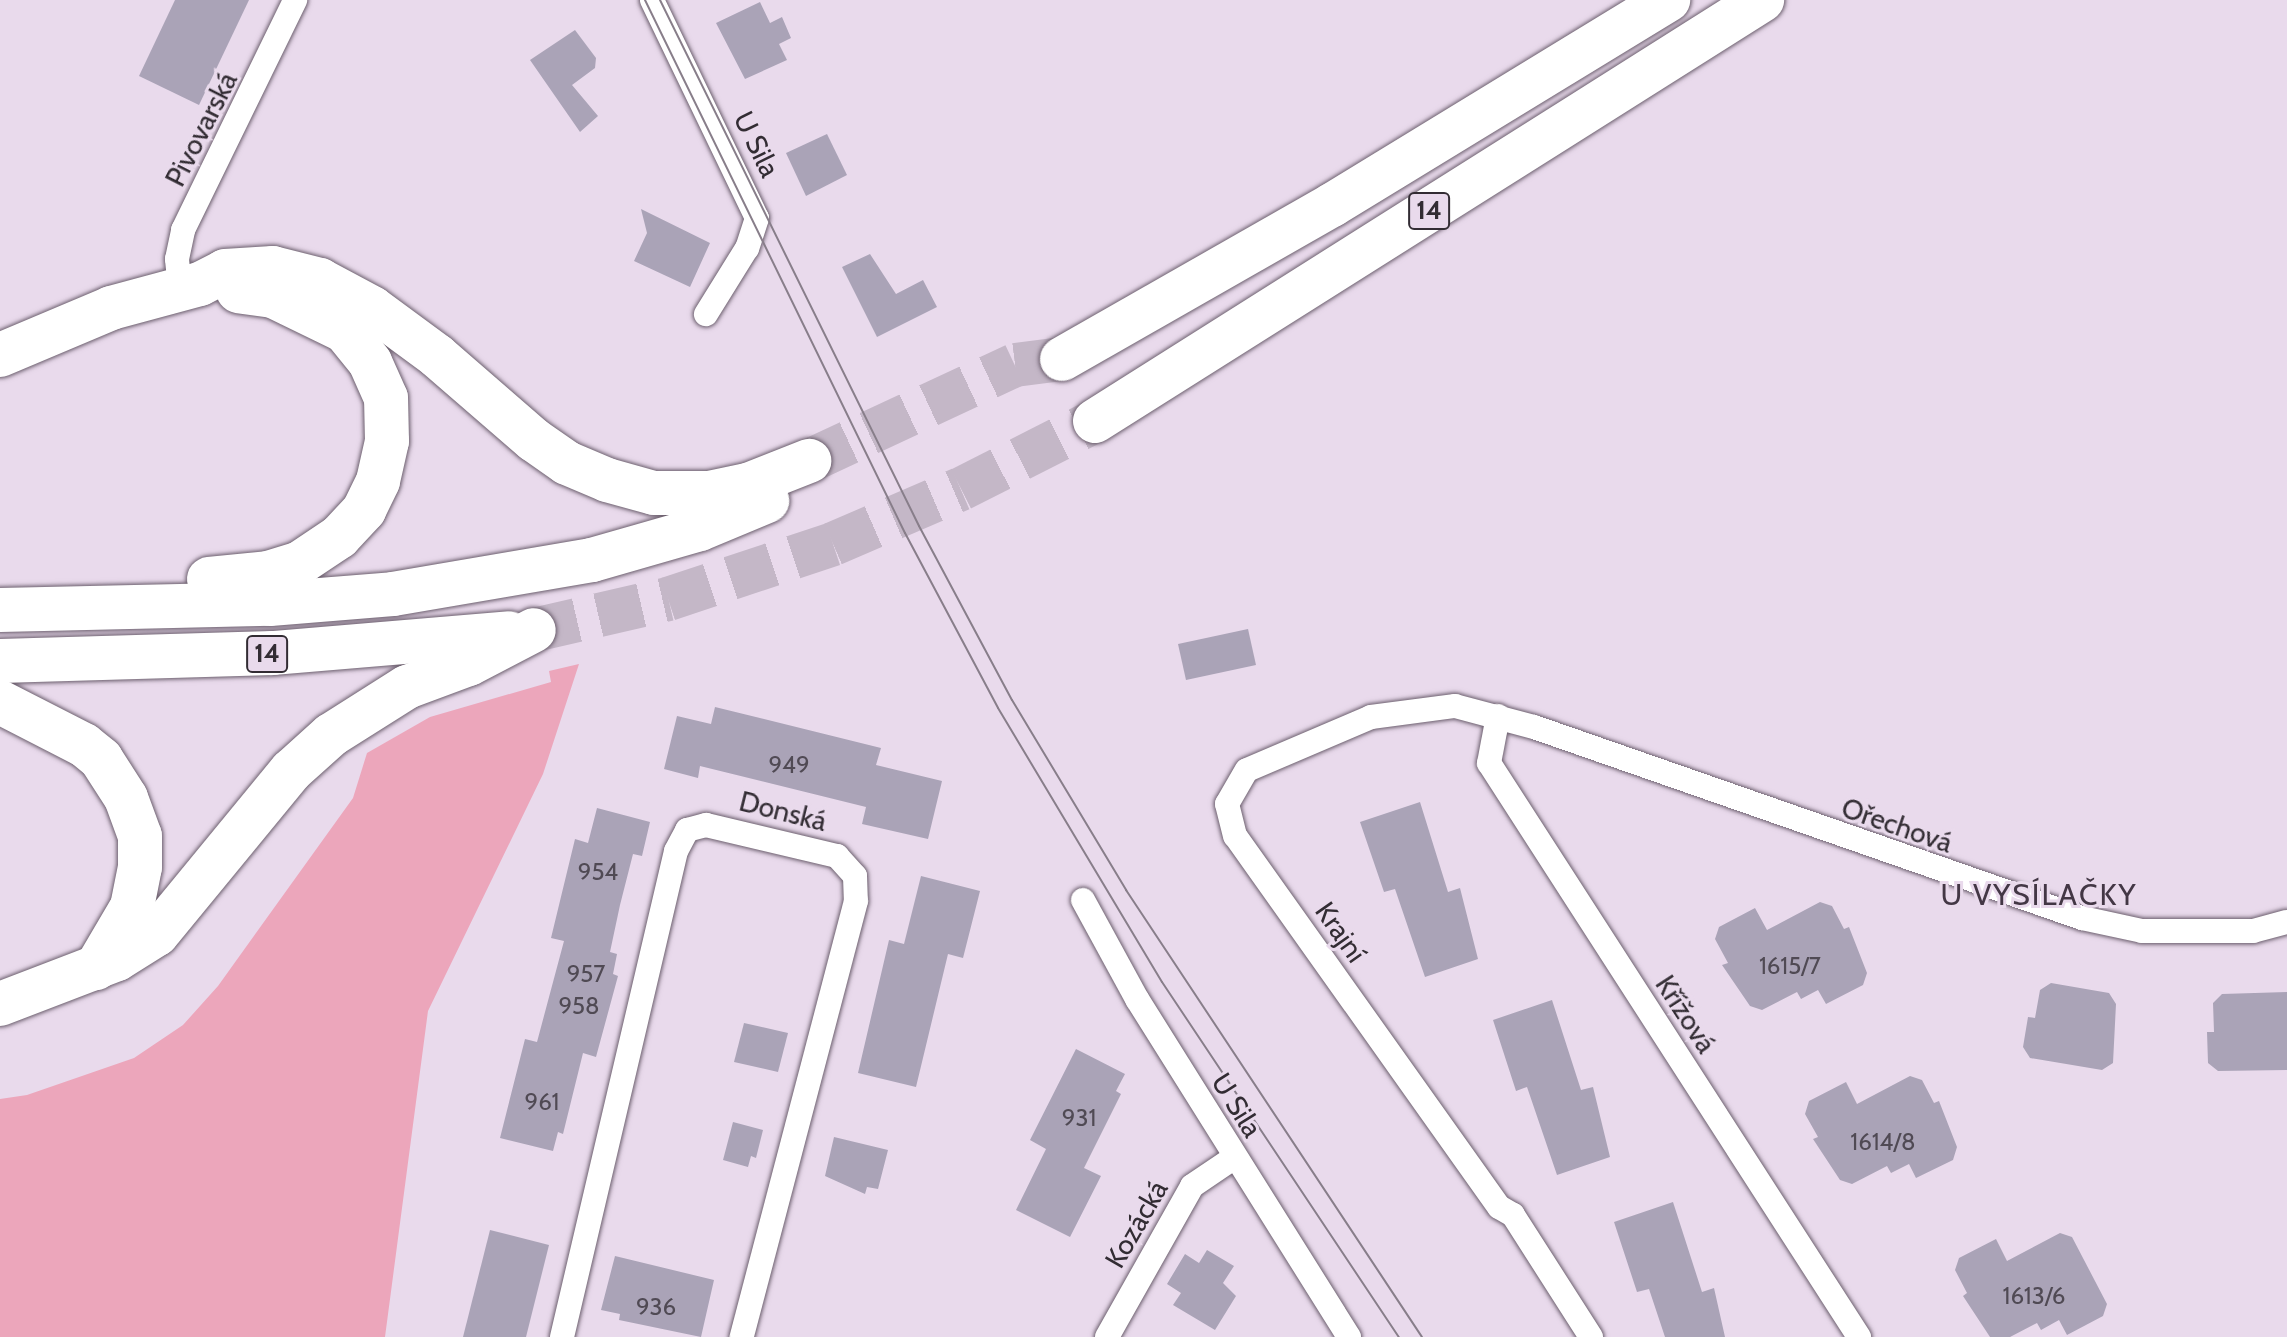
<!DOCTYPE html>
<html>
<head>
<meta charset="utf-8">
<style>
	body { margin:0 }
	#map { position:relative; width:2287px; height:1337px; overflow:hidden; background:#e9daec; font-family:Cabin,sans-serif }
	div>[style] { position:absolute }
	.green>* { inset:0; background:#eca6bb }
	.building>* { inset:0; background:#aaa3b7 }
	.highway-tunnel>* { height:44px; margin-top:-22px; transform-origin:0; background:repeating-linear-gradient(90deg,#c4b7c7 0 44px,transparent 0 66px) }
	.roads { filter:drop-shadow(0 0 2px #6c5f6e) drop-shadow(0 0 2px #6c5f6e) }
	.street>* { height:24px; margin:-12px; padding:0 12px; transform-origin:12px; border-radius:12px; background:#fff }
	.highway>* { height:44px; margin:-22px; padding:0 22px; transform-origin:22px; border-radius:22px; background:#fff }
	.tram>* { height:2px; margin:-1px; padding:0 1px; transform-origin:1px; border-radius:1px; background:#887e8a }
	span { translate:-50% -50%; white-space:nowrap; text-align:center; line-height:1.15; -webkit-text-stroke:6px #e9daec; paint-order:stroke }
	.number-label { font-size:24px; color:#504a54 }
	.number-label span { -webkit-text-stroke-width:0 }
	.shield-label span { padding:2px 6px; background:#e9daec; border:2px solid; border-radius:6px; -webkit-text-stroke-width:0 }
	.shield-label { font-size:26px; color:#322c33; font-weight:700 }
	.street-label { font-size:28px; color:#322c33 }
	.neighbourhood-label { font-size:30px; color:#433745; letter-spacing:2px }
</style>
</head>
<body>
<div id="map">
	<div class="green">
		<div style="clip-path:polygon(579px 664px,543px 774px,428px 1011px,385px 1337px,0 1337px,0 1099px,27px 1095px,134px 1058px,183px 1025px,218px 986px,353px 798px,367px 753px,430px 717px,551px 682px,549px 671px)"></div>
	</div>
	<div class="building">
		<div style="clip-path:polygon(175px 0,249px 0,199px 105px,139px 76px)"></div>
		<div style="clip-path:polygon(760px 2px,770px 23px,782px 17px,791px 38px,779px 44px,787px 60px,745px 79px,716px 23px)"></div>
		<div style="clip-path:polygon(575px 30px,596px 58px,595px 68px,572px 85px,598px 116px,580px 132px,530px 60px)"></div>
		<div style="clip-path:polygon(827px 134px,847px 175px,806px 196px,786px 153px)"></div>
		<div style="clip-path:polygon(641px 209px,710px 243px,690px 287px,634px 261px,647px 233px)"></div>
		<div style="clip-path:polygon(870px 254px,896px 294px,923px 280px,937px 307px,877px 337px,842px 267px)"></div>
		<div style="clip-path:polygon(1248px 629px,1256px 665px,1186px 680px,1178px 644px)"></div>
		<div style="clip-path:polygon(715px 707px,881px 748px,876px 765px,942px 781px,928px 839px,862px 824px,866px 807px,700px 766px,698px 778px,664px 769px,677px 716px,711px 724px)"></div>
		<div style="clip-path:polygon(1420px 802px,1448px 892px,1460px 888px,1478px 959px,1425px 977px,1395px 889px,1384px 892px,1360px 822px)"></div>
		<div style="clip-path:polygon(597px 808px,650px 822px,642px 856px,633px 854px,620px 905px,610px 952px,617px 954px,613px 974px,618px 976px,596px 1057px,583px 1053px,563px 1134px,558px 1132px,553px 1151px,500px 1138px,525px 1039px,537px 1042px,564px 941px,551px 938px,575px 839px,588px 843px)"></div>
		<div style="clip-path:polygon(921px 876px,980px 891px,963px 958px,948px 954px,916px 1087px,858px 1073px,889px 940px,904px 944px)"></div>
		<div style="clip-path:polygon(1820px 902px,1832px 906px,1844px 929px,1849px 927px,1867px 973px,1863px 985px,1826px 1004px,1818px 990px,1801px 999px,1797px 992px,1762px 1010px,1750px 1006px,1722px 965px,1728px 963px,1715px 939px,1719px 927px,1755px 908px,1767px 930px)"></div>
		<div style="clip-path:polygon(2051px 983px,2109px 993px,2116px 1004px,2113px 1063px,2102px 1070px,2030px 1058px,2023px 1047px,2028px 1017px,2035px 1018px,2040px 990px)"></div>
		<div style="clip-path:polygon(2287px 992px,2287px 1070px,2218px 1071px,2208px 1063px,2207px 1032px,2214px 1032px,2213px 1003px,2222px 994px)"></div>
		<div style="clip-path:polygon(1552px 1000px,1581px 1090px,1593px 1087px,1610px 1157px,1557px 1175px,1527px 1087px,1516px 1091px,1493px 1020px)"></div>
		<div style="clip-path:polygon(744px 1023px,788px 1033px,778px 1072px,734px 1062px)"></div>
		<div style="clip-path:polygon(1076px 1049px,1125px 1074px,1116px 1091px,1121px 1094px,1084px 1168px,1101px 1176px,1070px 1237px,1016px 1210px,1046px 1149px,1030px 1140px)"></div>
		<div style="clip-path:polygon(1910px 1076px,1922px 1080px,1934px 1103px,1939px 1101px,1957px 1147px,1953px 1160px,1916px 1178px,1909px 1164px,1891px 1173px,1887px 1166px,1852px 1184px,1840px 1180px,1813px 1139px,1818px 1137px,1805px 1114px,1809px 1101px,1846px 1082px,1857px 1104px)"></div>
		<div style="clip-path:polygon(733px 1122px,763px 1130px,756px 1158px,751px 1156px,748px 1167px,723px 1160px)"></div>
		<div style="clip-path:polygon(834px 1137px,888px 1150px,878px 1189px,867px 1187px,865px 1194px,825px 1176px)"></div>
		<div style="clip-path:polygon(1673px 1202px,1702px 1292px,1714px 1288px,1725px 1337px,1665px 1337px,1649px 1289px,1637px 1292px,1614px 1222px)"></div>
		<div style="clip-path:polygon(490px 1230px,549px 1245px,526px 1337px,463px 1337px)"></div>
		<div style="clip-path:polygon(2060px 1233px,2072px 1237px,2107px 1304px,2103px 1316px,2067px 1335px,2059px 1320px,2041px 1330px,2037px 1323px,2010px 1337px,1990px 1337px,1963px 1296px,1967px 1293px,1955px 1270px,1959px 1258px,1996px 1239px,2007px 1261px)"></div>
		<div style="clip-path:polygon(1207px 1250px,1234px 1266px,1223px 1283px,1236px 1296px,1215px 1330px,1173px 1305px,1181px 1293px,1167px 1284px,1185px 1254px,1199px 1263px)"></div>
		<div style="clip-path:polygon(615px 1256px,714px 1280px,701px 1337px,619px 1320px,620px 1314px,601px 1310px)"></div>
	</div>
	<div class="highway-tunnel">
		<div style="left:809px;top:461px;width:227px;rotate:-25deg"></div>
		<div style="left:1015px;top:365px;width:47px;rotate:-7.3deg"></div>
		<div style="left:534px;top:630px;width:138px;rotate:-13deg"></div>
		<div style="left:668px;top:599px;width:174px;rotate:-18.4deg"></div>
		<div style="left:833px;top:544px;width:139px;rotate:-23.3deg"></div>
		<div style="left:961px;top:489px;width:150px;rotate:-26.9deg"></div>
	</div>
	<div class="roads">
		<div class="street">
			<div style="left:652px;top:0;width:242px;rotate:64.3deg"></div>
			<div style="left:757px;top:218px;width:32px;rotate:108deg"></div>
			<div style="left:747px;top:248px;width:78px;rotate:121.8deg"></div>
			<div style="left:180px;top:288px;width:29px;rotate:-96deg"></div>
			<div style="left:177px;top:259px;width:30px;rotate:-78deg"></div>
			<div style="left:183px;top:230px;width:256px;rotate:-64deg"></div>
			<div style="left:1498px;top:716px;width:48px;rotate:100.8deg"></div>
			<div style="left:1489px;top:763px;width:683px;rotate:57.19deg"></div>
			<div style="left:1083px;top:900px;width:113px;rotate:61.4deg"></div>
			<div style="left:1137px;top:999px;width:399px;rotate:57.9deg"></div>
			<div style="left:562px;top:1337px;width:499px;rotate:-76.8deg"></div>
			<div style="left:676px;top:851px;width:24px;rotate:-62deg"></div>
			<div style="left:687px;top:830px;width:20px;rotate:-15deg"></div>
			<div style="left:706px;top:825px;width:135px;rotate:13.3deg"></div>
			<div style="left:837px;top:856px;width:27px;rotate:48deg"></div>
			<div style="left:855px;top:876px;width:25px;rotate:88deg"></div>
			<div style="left:856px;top:901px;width:451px;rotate:104.7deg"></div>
			<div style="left:1107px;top:1337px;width:173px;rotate:-60.6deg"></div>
			<div style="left:1192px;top:1186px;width:52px;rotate:-34deg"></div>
			<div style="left:1591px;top:1337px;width:145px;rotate:-122.6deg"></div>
			<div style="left:1513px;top:1215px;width:16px;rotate:-150deg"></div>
			<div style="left:1499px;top:1207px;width:455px;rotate:-125.4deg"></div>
			<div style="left:1235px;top:836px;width:33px;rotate:-104deg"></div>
			<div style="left:1227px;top:804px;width:39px;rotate:-60deg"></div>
			<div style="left:1247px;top:770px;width:135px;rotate:-23.1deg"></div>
			<div style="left:1371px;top:717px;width:85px;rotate:-7.5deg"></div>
			<div style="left:1455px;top:706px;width:82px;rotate:14.9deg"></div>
			<div style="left:1534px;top:727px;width:580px;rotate:19.22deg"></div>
			<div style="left:2082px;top:918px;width:61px;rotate:12.2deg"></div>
			<div style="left:2142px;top:931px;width:111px"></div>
			<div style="left:2253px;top:931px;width:35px;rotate:-15deg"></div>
		</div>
		<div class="highway">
			<div style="left:0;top:355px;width:121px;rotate:-22.9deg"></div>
			<div style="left:111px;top:308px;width:92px;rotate:-15.1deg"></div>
			<div style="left:200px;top:284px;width:28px;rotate:-27deg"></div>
			<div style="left:225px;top:271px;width:48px;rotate:-3.6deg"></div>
			<div style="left:273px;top:268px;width:49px;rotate:14.3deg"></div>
			<div style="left:320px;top:280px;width:59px;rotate:28.3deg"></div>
			<div style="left:372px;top:308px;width:81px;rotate:36.4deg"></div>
			<div style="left:437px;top:356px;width:128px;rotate:40.9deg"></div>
			<div style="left:534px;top:440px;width:40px;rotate:34.9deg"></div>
			<div style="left:567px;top:463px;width:43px;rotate:23deg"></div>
			<div style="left:607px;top:480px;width:49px;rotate:15.5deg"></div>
			<div style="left:654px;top:493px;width:55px"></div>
			<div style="left:709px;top:493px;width:40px;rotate:-12deg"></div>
			<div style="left:748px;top:485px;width:66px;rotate:-21.5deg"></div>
			<div style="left:1062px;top:359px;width:311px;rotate:-29.7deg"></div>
			<div style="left:1332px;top:205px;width:394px;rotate:-31.4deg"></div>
			<div style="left:1095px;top:421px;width:789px;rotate:-32.26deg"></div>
			<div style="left:209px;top:579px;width:59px;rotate:-5.8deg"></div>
			<div style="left:268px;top:573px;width:34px;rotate:-17deg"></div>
			<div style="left:300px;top:563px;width:47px;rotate:-33.7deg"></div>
			<div style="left:339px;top:537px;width:37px;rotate:-47deg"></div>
			<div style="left:364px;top:510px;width:32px;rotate:-64deg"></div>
			<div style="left:378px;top:481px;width:41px;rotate:-77.3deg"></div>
			<div style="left:387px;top:441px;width:43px;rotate:-91.3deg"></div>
			<div style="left:386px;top:398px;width:39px;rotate:-114deg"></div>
			<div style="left:370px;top:362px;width:40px;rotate:-129deg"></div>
			<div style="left:345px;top:331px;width:80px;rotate:-154.1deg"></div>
			<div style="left:273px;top:296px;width:35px;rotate:-172deg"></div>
			<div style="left:0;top:610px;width:270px;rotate:-1.3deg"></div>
			<div style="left:270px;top:604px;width:123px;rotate:-4.6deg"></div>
			<div style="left:393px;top:594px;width:202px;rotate:-9.7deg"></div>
			<div style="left:592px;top:560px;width:112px;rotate:-16deg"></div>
			<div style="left:700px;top:529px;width:73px;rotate:-22.7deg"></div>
			<div style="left:0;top:661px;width:273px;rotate:-1.7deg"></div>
			<div style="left:273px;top:653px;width:237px;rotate:-4.8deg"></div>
			<div style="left:0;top:702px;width:94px;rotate:27.1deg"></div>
			<div style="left:84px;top:745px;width:22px;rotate:39deg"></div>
			<div style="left:101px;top:759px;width:46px;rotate:57.3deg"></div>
			<div style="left:126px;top:798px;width:40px;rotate:69.8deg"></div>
			<div style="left:140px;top:836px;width:31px;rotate:90deg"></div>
			<div style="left:140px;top:867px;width:41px;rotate:101.3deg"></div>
			<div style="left:132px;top:907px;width:71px;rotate:120.5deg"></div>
			<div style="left:0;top:1004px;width:125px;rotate:-21deg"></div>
			<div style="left:117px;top:959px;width:47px;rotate:-32deg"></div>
			<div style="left:157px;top:934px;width:211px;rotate:-50.6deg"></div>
			<div style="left:291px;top:771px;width:54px;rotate:-42deg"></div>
			<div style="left:331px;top:735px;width:90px;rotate:-32.3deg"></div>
			<div style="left:407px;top:687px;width:66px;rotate:-20.4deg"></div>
			<div style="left:469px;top:664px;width:73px;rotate:-27.6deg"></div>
		</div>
	</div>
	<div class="tram">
		<div style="left:645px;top:0;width:593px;rotate:64deg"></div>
		<div style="left:905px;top:533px;width:198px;rotate:62deg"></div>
		<div style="left:998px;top:708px;width:319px;rotate:59.1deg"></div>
		<div style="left:1162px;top:982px;width:427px;rotate:56.3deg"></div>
		<div style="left:660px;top:0;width:586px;rotate:63.78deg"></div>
		<div style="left:919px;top:526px;width:197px;rotate:61.9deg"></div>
		<div style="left:1012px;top:700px;width:222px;rotate:59deg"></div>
		<div style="left:1126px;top:890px;width:536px;rotate:56.49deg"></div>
	</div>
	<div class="number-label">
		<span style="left:789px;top:765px">949</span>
		<span style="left:598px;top:872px">954</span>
		<span style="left:1790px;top:966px">1615/7</span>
		<span style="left:586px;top:974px">957</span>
		<span style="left:579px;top:1006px">958</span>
		<span style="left:542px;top:1102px">961</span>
		<span style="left:1079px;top:1118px">931</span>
		<span style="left:1883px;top:1142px">1614/8</span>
		<span style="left:2034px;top:1296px">1613/6</span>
		<span style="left:656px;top:1307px">936</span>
	</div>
	<div class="shield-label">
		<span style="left:1429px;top:211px">14</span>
		<span style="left:267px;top:654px">14</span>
	</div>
	<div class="street-label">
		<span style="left:201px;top:129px;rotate:-63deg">Pivovarská</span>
		<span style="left:757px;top:144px;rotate:64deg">U Sila</span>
		<span style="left:783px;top:811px;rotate:14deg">Donská</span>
		<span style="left:1897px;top:825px;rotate:19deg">Ořechová</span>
		<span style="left:1341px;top:932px;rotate:55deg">Krajní</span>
		<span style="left:1686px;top:1014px;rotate:57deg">Křížová</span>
		<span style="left:1237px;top:1105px;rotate:58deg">U Sila</span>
		<span style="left:1136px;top:1224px;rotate:-60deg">Kozácká</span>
	</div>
	<div class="neighbourhood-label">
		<span style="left:2039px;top:895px">U VYSÍLAČKY</span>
	</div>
</div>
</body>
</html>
